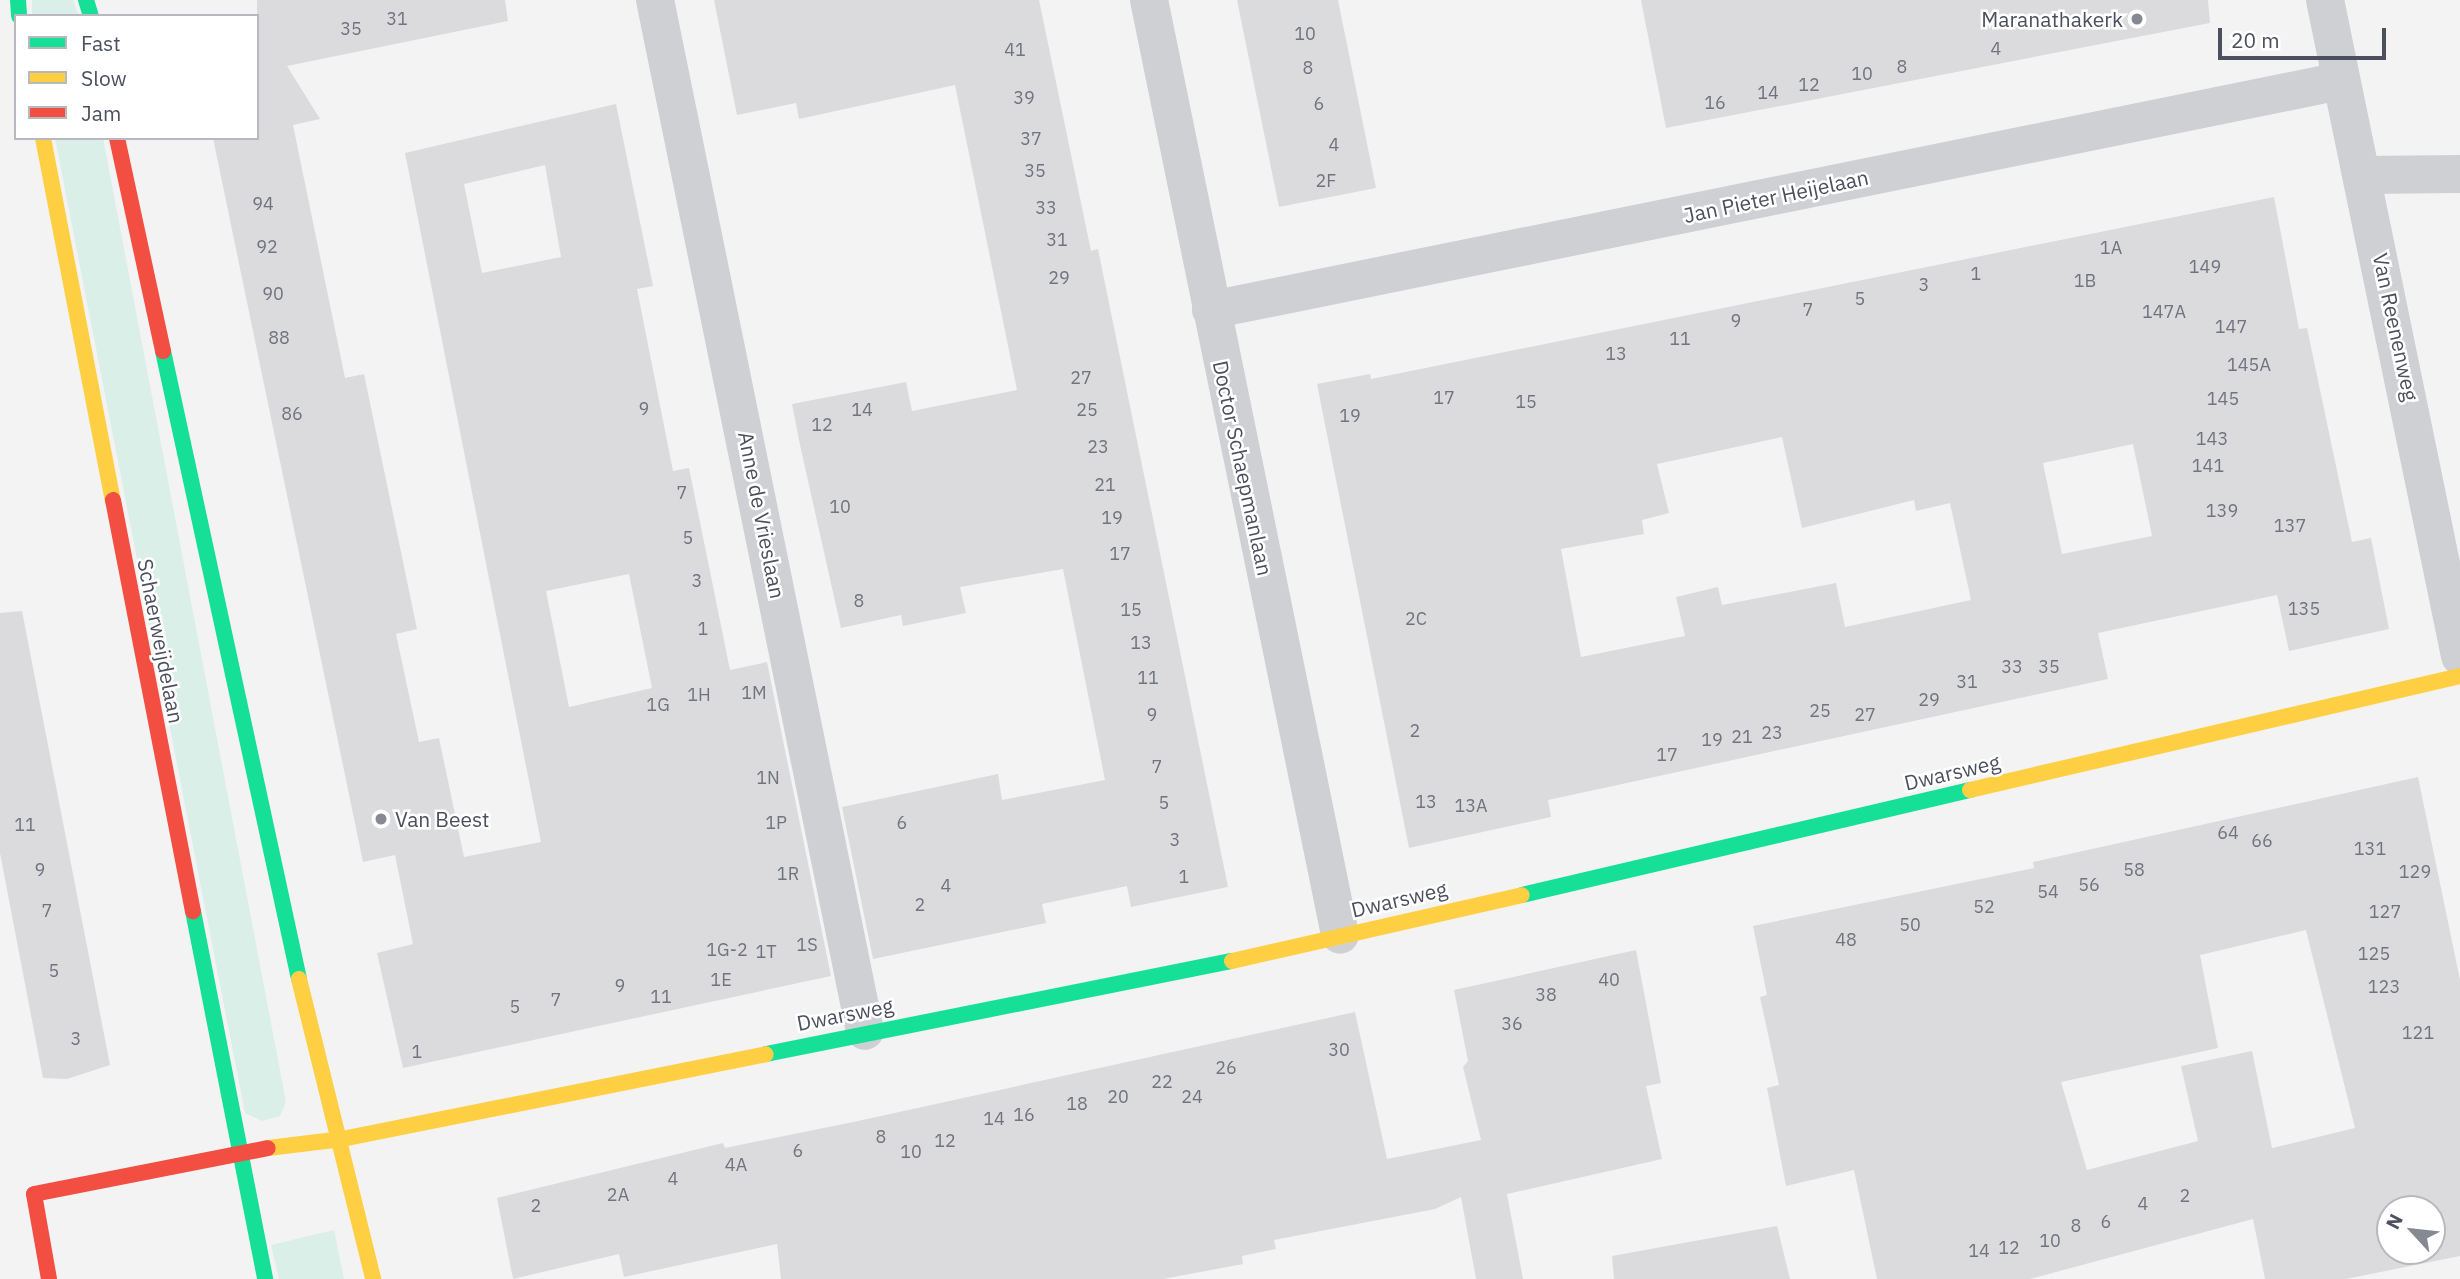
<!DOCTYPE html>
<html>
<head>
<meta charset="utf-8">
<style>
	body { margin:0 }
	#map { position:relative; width:2460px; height:1279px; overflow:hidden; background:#f3f3f3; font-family:"IBM Plex Sans",sans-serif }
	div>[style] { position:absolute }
	.green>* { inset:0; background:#daefe8 }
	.building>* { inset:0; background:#dbdbdd }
	.street>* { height:38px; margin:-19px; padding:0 19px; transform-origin:19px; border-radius:19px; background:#cfd0d4 }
	.fast>* { height:16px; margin:-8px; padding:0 8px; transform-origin:8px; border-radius:8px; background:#16e098 }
	.slow>* { height:16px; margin:-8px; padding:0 8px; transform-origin:8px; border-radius:8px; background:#ffcf43 }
	.jam>* { height:16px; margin:-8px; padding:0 8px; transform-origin:8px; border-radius:8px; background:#f24e42 }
	.dots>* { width:19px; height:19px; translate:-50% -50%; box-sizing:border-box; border:4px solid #fff; border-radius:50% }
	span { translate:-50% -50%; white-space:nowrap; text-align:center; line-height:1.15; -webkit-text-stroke:5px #fff; paint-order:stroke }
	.number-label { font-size:18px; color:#71747f }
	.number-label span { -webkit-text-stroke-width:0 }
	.poi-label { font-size:21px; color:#4c505e }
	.right { translate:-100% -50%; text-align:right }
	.left { translate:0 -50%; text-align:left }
	.street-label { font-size:21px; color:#4c505e }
	.legend { position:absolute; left:14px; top:14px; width:245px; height:126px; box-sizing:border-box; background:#fff; border:2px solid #b7b9bf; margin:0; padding:9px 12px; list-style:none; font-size:21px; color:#4c505e }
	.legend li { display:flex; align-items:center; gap:14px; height:35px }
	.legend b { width:35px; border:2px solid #b7b9bf }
	.north { position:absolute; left:2376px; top:1195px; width:70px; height:70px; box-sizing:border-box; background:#fff; border:2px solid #b7b9bf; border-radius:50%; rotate:297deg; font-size:19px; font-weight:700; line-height:28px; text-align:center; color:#4c505e }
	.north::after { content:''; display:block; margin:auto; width:24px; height:32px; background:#868992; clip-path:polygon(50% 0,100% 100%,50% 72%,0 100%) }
	.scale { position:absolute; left:2218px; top:28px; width:168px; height:32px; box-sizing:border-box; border:4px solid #4c505e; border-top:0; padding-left:9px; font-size:21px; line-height:24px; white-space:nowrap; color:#4c505e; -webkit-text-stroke:5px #fff; paint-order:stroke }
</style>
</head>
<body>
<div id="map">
	<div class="green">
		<div style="clip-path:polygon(32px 0,73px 0,79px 16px,32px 16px)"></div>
		<div style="clip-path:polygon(55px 138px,103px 138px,286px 1102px,280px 1116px,262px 1121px,245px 1113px)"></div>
		<div style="clip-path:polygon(334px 1230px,344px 1279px,279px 1279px,271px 1245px)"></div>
	</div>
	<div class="building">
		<div style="clip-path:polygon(evenodd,257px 0,505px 0,508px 21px,287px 66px,320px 119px,293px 125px,345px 378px,364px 374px,417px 629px,396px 634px,419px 742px,439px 738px,464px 857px,541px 842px,405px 153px,616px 104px,653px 286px,637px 289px,673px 471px,689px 468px,730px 670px,767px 662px,831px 976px,403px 1068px,377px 953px,413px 944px,395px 855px,363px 862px,213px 138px,257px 138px,257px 0,545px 165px,561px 257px,482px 273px,464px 184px,545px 165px,257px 0,629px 574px,652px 688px,569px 707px,546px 591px,629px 574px)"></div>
		<div style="clip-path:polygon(714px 0,1039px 0,1091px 251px,1098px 249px,1228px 887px,1131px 907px,1127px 886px,1042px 904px,1046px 923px,873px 959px,842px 807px,998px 774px,1002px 800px,1105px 780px,1063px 569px,960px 587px,966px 613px,903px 626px,901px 615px,841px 628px,800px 445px,792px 404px,906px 382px,912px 411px,1017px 390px,955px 85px,799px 119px,796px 103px,737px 115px)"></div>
		<div style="clip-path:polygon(1237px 0,1338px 0,1376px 188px,1279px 207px)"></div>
		<div style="clip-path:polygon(1641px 0,2208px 0,2210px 23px,1666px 128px)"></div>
		<div style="clip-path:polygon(evenodd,2274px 197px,2299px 329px,2307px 328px,2352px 542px,2371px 538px,2389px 629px,2289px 651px,2277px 595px,2098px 633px,2108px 679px,1548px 800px,1551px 817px,1409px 848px,1317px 384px,1370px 374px,1371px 379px,2274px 197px,1782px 437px,1802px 528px,1914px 500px,1916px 511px,1950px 503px,1971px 600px,1845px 627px,1836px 583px,1722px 605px,1718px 587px,1676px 597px,1685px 636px,1581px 657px,1561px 549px,1644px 534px,1642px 520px,1669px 513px,1657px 464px,1782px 437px,2274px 197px,2133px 444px,2152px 536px,2062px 554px,2043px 463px,2133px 444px)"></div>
		<div style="clip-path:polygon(22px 611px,110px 1065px,67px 1079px,43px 1078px,0 853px,0 613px)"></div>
		<div style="clip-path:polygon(evenodd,2418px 777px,2460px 980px,2460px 1256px,2346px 1279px,2265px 1279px,2253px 1219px,2030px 1279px,1877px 1279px,1854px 1170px,1786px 1186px,1767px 1088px,1779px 1085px,1760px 997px,1767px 995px,1753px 926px,2034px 868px,2033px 862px,2418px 777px,2306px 930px,2355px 1128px,2272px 1148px,2252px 1051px,2181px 1066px,2198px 1141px,2087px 1170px,2061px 1082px,2218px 1048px,2200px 955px,2306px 930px,2418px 777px,2390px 1209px,2432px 1209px,2432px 1251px,2390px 1251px,2390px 1209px)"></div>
		<div style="clip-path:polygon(1636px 950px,1661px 1083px,1646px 1086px,1662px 1159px,1507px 1194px,1523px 1279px,1476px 1279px,1461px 1197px,1435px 1209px,1274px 1240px,1276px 1249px,1242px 1256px,1243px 1264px,1163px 1279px,781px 1279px,777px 1244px,624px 1277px,619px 1254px,513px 1279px,497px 1198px,723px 1143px,725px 1148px,858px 1121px,1355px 1012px,1387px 1159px,1481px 1140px,1463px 1067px,1468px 1061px,1454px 990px)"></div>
		<div style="clip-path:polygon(1777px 1226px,1790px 1279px,1614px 1279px,1612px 1256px)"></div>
	</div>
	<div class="street">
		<div style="left:655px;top:0;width:1052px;rotate:78.49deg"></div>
		<div style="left:1149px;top:0;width:954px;rotate:78.45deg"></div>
		<div style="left:2325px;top:0;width:670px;rotate:78.37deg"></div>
		<div style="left:2363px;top:175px;width:97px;rotate:-0.6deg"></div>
		<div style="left:1211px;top:310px;width:1153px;rotate:-11.46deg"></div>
	</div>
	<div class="fast">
		<div style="left:18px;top:0;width:16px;rotate:86deg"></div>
		<div style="left:86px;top:0;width:17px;rotate:73deg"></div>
		<div style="left:163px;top:351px;width:643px;rotate:77.78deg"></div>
		<div style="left:1522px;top:895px;width:460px;rotate:-13.2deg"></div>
		<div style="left:193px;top:911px;width:375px;rotate:78.9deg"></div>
		<div style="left:766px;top:1054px;width:475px;rotate:-11.3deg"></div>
	</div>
	<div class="slow">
		<div style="left:43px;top:138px;width:369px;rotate:79.1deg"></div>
		<div style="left:1970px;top:790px;width:503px;rotate:-13.1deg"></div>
		<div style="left:1232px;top:961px;width:297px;rotate:-12.8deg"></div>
		<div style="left:299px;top:979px;width:309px;rotate:76.1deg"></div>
		<div style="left:268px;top:1148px;width:75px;rotate:-6.9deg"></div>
		<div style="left:342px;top:1139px;width:432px;rotate:-11.3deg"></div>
	</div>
	<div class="jam">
		<div style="left:117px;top:138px;width:218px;rotate:77.8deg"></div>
		<div style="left:113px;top:500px;width:419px;rotate:79deg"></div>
		<div style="left:49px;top:1279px;width:86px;rotate:-100deg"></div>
		<div style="left:34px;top:1194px;width:238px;rotate:-11.1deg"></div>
	</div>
	<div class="dots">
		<div style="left:2137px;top:19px;background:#868992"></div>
		<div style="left:381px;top:819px;background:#868992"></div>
	</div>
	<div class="number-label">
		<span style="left:397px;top:19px">31</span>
		<span style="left:351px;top:29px">35</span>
		<span style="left:1305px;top:34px">10</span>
		<span style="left:1996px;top:49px">4</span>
		<span style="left:1015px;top:50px">41</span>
		<span style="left:1902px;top:67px">8</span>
		<span style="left:1308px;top:68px">8</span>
		<span style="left:1862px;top:74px">10</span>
		<span style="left:1809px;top:85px">12</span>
		<span style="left:1768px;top:93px">14</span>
		<span style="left:1024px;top:98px">39</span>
		<span style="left:1715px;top:103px">16</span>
		<span style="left:1319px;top:104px">6</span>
		<span style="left:1031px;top:139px">37</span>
		<span style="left:1334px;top:145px">4</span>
		<span style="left:1035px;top:171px">35</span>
		<span style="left:1326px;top:181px">2F</span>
		<span style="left:263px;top:204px">94</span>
		<span style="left:1046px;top:208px">33</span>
		<span style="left:1057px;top:240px">31</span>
		<span style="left:267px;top:247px">92</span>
		<span style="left:2111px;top:248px">1A</span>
		<span style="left:2205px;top:267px">149</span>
		<span style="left:1976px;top:274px">1</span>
		<span style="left:1059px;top:278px">29</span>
		<span style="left:2085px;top:281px">1B</span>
		<span style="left:1924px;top:285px">3</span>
		<span style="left:273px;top:294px">90</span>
		<span style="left:1860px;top:299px">5</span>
		<span style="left:1808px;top:310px">7</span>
		<span style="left:2164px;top:312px">147A</span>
		<span style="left:1736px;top:321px">9</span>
		<span style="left:2231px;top:327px">147</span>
		<span style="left:279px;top:338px">88</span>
		<span style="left:1680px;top:339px">11</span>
		<span style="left:1616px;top:354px">13</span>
		<span style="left:2249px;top:365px">145A</span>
		<span style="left:1081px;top:378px">27</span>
		<span style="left:1444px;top:398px">17</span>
		<span style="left:2223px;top:399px">145</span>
		<span style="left:1526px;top:402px">15</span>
		<span style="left:644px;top:409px">9</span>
		<span style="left:862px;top:410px">14</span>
		<span style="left:1087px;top:410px">25</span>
		<span style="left:292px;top:414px">86</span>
		<span style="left:1350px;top:416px">19</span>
		<span style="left:822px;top:425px">12</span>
		<span style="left:2212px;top:439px">143</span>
		<span style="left:1098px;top:447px">23</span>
		<span style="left:2208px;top:466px">141</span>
		<span style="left:1105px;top:485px">21</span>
		<span style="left:682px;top:493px">7</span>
		<span style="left:840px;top:507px">10</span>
		<span style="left:2222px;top:511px">139</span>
		<span style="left:1112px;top:518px">19</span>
		<span style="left:2290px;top:526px">137</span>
		<span style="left:688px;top:538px">5</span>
		<span style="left:1120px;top:554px">17</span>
		<span style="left:697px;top:581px">3</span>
		<span style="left:859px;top:601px">8</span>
		<span style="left:2304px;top:609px">135</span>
		<span style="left:1131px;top:610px">15</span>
		<span style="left:1416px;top:619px">2C</span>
		<span style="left:703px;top:629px">1</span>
		<span style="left:1141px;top:643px">13</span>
		<span style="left:2012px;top:667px">33</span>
		<span style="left:2049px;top:667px">35</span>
		<span style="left:1148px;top:678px">11</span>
		<span style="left:1967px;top:682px">31</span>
		<span style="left:754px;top:693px">1M</span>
		<span style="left:699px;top:695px">1H</span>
		<span style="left:1929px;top:700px">29</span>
		<span style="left:658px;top:705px">1G</span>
		<span style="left:1820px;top:711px">25</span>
		<span style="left:1152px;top:715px">9</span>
		<span style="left:1865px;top:715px">27</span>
		<span style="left:1415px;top:731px">2</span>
		<span style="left:1772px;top:733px">23</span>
		<span style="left:1742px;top:737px">21</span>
		<span style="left:1712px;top:740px">19</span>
		<span style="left:1667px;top:755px">17</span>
		<span style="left:1157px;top:767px">7</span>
		<span style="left:768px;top:778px">1N</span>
		<span style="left:1426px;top:802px">13</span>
		<span style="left:1164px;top:803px">5</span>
		<span style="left:1471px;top:806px">13A</span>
		<span style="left:776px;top:823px">1P</span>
		<span style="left:902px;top:823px">6</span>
		<span style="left:25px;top:825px">11</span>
		<span style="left:2228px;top:833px">64</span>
		<span style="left:1175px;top:840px">3</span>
		<span style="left:2262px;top:841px">66</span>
		<span style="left:2370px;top:849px">131</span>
		<span style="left:40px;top:870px">9</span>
		<span style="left:2134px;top:870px">58</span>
		<span style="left:2415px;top:872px">129</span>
		<span style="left:788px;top:874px">1R</span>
		<span style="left:1184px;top:877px">1</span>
		<span style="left:2089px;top:885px">56</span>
		<span style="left:946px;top:886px">4</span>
		<span style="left:2048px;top:892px">54</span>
		<span style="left:920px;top:905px">2</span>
		<span style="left:1984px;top:907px">52</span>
		<span style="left:47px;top:911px">7</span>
		<span style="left:2385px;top:912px">127</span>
		<span style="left:1910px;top:925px">50</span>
		<span style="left:1846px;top:940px">48</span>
		<span style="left:807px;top:945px">1S</span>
		<span style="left:727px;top:950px">1G-2</span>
		<span style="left:766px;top:952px">1T</span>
		<span style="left:2374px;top:954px">125</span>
		<span style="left:54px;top:971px">5</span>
		<span style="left:721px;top:980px">1E</span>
		<span style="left:1609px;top:980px">40</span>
		<span style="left:620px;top:986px">9</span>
		<span style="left:2384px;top:987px">123</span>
		<span style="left:1546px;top:995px">38</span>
		<span style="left:661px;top:997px">11</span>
		<span style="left:556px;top:1000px">7</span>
		<span style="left:515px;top:1007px">5</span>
		<span style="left:1512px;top:1024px">36</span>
		<span style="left:2418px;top:1033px">121</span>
		<span style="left:76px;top:1039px">3</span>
		<span style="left:1339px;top:1050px">30</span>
		<span style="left:417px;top:1052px">1</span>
		<span style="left:1226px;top:1068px">26</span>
		<span style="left:1162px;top:1082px">22</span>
		<span style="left:1118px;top:1097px">20</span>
		<span style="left:1192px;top:1097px">24</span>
		<span style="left:1077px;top:1104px">18</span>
		<span style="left:1024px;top:1115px">16</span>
		<span style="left:994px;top:1119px">14</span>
		<span style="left:881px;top:1137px">8</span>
		<span style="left:945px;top:1141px">12</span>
		<span style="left:798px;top:1151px">6</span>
		<span style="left:911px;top:1152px">10</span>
		<span style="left:736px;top:1165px">4A</span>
		<span style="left:673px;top:1179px">4</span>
		<span style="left:618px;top:1195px">2A</span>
		<span style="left:2185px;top:1196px">2</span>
		<span style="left:2143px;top:1204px">4</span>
		<span style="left:536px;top:1206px">2</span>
		<span style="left:2106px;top:1222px">6</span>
		<span style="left:2076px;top:1226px">8</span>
		<span style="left:2050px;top:1241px">10</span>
		<span style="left:2009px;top:1248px">12</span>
		<span style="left:1979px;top:1251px">14</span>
	</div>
	<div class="poi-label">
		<span class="right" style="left:2123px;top:19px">Maranathakerk</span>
		<span class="left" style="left:395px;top:819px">Van Beest</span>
	</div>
	<div class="street-label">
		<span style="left:1776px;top:196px;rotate:-12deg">Jan Pieter Heijelaan</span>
		<span style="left:2396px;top:327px;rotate:78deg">Van Reenenweg</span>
		<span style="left:1243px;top:468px;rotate:78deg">Doctor Schaepmanlaan</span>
		<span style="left:762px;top:515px;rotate:79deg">Anne de Vrieslaan</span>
		<span style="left:161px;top:641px;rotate:79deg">Schaerweijdelaan</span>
		<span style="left:1952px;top:772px;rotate:-13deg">Dwarsweg</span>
		<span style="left:1399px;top:899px;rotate:-13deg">Dwarsweg</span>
		<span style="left:845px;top:1014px;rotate:-11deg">Dwarsweg</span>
	</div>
	<ul class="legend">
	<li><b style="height:9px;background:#16e098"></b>Fast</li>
	<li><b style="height:9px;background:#ffcf43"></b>Slow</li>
	<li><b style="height:9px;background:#f24e42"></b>Jam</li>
	</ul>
	<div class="north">N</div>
	<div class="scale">20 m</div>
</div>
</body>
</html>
